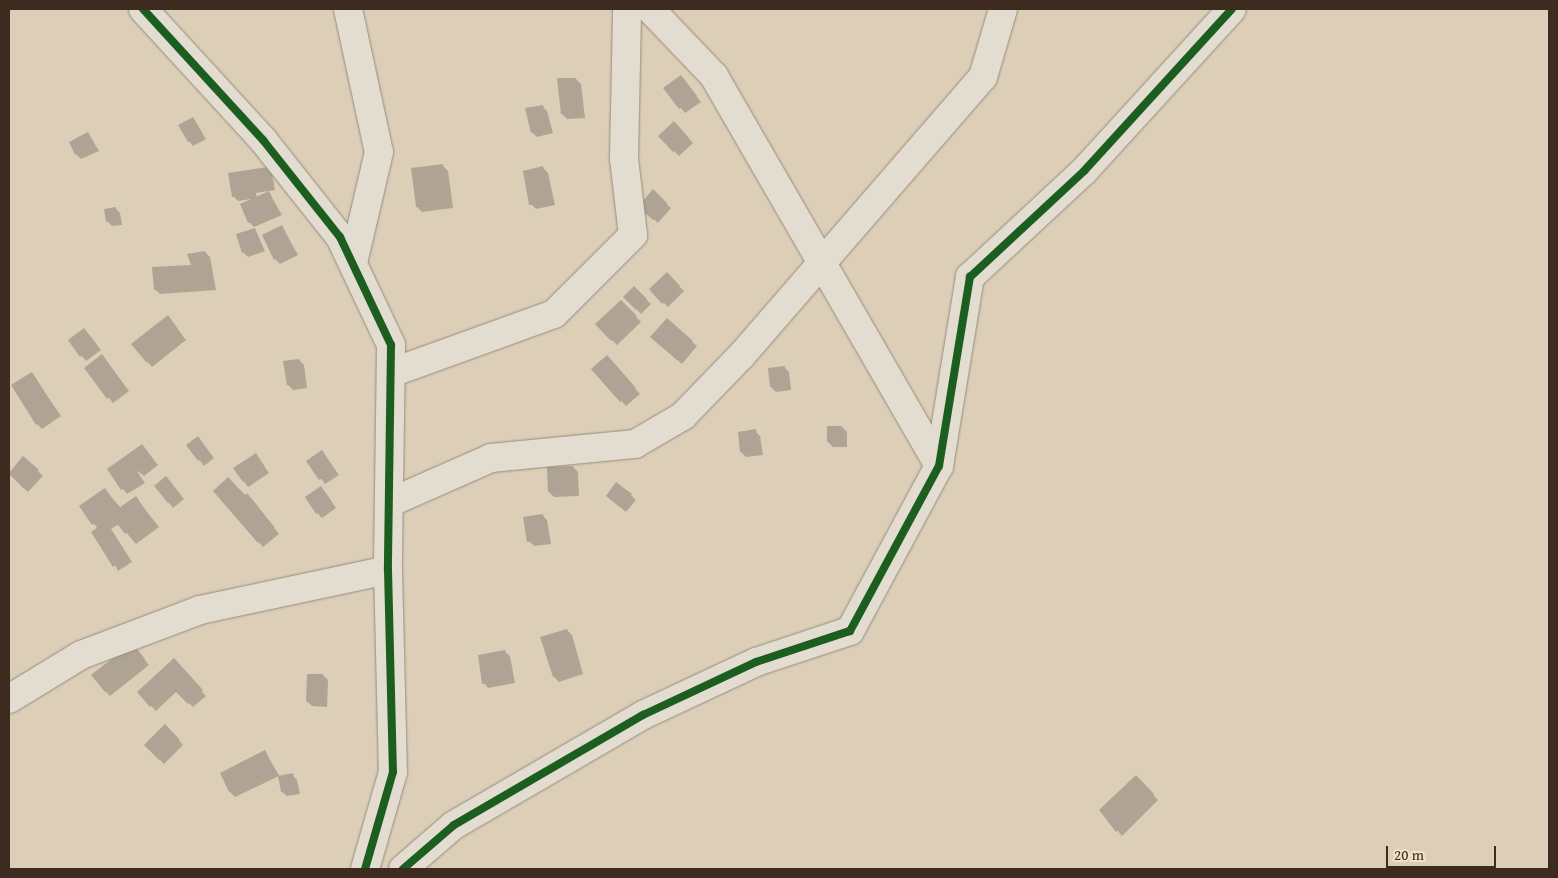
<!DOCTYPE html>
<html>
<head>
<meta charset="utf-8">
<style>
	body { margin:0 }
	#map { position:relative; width:1558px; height:878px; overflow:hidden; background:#ddceb7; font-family:"Gentium Book Plus",serif }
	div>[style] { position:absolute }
	.shadow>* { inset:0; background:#0003 }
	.building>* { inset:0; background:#aea394 }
	.roads { filter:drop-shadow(0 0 1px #968b7e) drop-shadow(0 0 1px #968b7e) }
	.street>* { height:28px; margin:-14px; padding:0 14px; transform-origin:14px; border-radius:14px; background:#e3dcd0 }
	.cycleway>* { height:8px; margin:-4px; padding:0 4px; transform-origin:4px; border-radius:4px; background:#1b5e20 }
	span { translate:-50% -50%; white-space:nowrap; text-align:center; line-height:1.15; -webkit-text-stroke:5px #f3e2c6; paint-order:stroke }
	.frame { position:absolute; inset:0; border:10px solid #3d2b20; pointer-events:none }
	.scale { position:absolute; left:1386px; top:846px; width:110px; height:22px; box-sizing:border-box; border:2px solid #3d2b20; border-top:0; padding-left:6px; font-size:15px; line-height:18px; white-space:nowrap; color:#3d2b20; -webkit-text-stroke:4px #f3e2c6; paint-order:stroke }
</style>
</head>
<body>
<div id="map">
	<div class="shadow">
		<div style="clip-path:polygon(576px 79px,581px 84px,585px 118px,567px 119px,562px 114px)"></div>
		<div style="clip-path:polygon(685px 82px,701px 102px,685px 113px,665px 89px)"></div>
		<div style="clip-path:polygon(542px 106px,547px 111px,553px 133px,537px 137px,532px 132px)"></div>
		<div style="clip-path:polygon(192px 118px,206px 139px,193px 146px,189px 141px)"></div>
		<div style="clip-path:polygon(679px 128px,693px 143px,679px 156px,674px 151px)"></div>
		<div style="clip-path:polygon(88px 133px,99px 151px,81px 159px,76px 154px)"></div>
		<div style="clip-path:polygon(443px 166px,448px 171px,453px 208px,422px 212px,417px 207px)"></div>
		<div style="clip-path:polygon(543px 168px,548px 173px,555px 205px,536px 209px,531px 204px)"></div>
		<div style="clip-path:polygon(267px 169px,272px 174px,275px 190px,256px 193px,257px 198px,269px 193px,282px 215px,254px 227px,249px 222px,251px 199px,238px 201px,233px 196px)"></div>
		<div style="clip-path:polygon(653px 191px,671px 208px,658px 223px,644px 211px)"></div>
		<div style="clip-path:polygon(115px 208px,120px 213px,122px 225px,112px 226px,107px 221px)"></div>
		<div style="clip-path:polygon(282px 227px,298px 255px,280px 264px,275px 259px)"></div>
		<div style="clip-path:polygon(255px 229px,265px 251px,248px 257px,243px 252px)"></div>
		<div style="clip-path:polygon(205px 252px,210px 257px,216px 290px,160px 294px,155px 289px,193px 266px)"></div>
		<div style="clip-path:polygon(667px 274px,684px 291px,668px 307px,650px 289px)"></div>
		<div style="clip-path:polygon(634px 288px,651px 304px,641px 314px,625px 297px)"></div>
		<div style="clip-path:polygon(621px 302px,641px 322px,617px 345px,597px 325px)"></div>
		<div style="clip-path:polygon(168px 316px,186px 340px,152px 367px,133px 344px)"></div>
		<div style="clip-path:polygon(89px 335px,101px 350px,86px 361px,69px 340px)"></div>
		<div style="clip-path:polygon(657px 342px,692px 342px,697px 346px,682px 364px)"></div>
		<div style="clip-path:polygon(299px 360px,304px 365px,307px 388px,293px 390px,288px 385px)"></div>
		<div style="clip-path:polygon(106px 361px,129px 391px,113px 403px,86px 368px)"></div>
		<div style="clip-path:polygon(611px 362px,640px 394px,626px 406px,592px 369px)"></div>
		<div style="clip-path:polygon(784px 367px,789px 372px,791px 390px,776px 392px,771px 387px)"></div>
		<div style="clip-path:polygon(31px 373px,61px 416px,42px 429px,37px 424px)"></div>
		<div style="clip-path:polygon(842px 427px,847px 432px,847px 447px,833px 447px,828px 442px)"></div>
		<div style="clip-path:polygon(755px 431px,760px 436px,763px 455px,746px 457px,741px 452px)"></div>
		<div style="clip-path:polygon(198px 438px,214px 458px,204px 466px,188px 445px)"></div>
		<div style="clip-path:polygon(142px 446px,158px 465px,144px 476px,136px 470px,145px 483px,127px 494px,108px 470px)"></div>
		<div style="clip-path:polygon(322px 452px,339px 475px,325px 484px,308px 461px)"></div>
		<div style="clip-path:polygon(256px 455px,269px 473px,248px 487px,235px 469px)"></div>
		<div style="clip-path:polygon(24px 458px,43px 476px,28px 492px,9px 474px)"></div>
		<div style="clip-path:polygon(573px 467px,578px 472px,579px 496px,554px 497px,549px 492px)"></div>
		<div style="clip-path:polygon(171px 483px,184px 499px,173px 508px,156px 486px)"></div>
		<div style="clip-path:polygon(104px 489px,121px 508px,135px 497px,159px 527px,136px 544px,119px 524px,111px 529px,132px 562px,118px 571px,98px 529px,80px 506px)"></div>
		<div style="clip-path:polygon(325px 492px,336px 508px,322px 518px,317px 513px)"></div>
		<div style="clip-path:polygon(631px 495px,636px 500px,626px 512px,613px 501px)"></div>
		<div style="clip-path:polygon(245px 496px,252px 499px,279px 534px,263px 547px,259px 542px)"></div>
		<div style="clip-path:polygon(542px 515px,547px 520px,551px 544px,534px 546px,529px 541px)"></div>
		<div style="clip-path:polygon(567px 630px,572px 635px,583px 674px,559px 682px,554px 677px)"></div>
		<div style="clip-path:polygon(137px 650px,149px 665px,110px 696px,105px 691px)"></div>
		<div style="clip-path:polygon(505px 652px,510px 656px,515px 683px,488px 688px,484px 683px)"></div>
		<div style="clip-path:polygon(178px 665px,206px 696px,193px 707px,177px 691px,156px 711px,138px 692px)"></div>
		<div style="clip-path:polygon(323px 675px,328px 680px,327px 707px,312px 706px,307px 701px)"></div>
		<div style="clip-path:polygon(165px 726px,183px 745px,164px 764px,146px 745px)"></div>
		<div style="clip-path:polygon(265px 752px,280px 777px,292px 775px,297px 780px,300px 794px,287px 796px,282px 792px,279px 776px,235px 797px,230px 792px,221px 773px)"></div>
		<div style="clip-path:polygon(1141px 781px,1158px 800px,1122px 836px,1101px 810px)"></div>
	</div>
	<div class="building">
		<div style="clip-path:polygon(681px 75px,697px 96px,679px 109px,663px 88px)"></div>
		<div style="clip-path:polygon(557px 78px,576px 78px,580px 113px,561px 114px)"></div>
		<div style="clip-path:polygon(543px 105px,549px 128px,531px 133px,525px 108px)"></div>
		<div style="clip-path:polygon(193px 117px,203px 134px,188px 142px,178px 125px)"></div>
		<div style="clip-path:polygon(674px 121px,689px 138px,673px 152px,658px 136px)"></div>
		<div style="clip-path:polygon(88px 132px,95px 145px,75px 155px,69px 142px)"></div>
		<div style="clip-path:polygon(443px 164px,449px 203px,416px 207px,411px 168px)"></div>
		<div style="clip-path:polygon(543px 166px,551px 200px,529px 205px,523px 171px)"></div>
		<div style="clip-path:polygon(268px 167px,271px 186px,252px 189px,253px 194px,232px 197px,228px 173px)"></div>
		<div style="clip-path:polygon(653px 189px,667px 203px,653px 220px,638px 207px)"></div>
		<div style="clip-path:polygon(269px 191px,278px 210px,248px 223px,240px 204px)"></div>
		<div style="clip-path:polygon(116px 207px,117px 221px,106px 222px,104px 209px)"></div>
		<div style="clip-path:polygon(282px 225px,294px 249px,274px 260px,262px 235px)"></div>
		<div style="clip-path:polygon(255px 228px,261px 246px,242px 253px,236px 234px)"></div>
		<div style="clip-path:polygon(205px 251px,211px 285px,154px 290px,152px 267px,191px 265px,187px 254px)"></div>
		<div style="clip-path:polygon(667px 272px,680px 286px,662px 304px,649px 289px)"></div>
		<div style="clip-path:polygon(634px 286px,647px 299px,636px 310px,623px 297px)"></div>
		<div style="clip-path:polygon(621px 300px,637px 316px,611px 341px,595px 324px)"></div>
		<div style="clip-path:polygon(168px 315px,182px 335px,147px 363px,131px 344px)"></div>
		<div style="clip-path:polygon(667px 318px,693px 341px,677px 360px,650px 337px)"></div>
		<div style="clip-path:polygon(84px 328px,97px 345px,80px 357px,68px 340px)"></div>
		<div style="clip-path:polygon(102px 354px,125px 386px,107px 399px,84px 368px)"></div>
		<div style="clip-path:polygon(607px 355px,636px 388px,620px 402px,591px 369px)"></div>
		<div style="clip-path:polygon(299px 359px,303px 383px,287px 385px,283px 361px)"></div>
		<div style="clip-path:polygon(785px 366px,787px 386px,770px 387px,768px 368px)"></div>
		<div style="clip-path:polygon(32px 372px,57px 411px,36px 425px,11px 385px)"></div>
		<div style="clip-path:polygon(827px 426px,842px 426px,842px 443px,827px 442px)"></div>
		<div style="clip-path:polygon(756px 429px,759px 450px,740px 452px,738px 432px)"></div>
		<div style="clip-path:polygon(198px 436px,210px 453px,198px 461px,186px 445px)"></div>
		<div style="clip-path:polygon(142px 444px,154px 460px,138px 472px,131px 463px,141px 478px,121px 490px,107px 469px)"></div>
		<div style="clip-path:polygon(322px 450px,335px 470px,319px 480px,306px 461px)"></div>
		<div style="clip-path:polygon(256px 453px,265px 467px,243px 482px,233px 468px)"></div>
		<div style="clip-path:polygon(23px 456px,39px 470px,23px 488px,9px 473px)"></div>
		<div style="clip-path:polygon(573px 466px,575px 492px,548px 492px,547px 467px)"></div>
		<div style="clip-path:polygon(166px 476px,180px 494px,168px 503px,154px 486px)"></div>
		<div style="clip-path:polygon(228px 477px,245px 495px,247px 493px,275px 528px,258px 543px,213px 491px)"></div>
		<div style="clip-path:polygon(616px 482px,632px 494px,621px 508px,606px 496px)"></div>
		<div style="clip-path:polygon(321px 486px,332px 502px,316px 514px,305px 497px)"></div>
		<div style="clip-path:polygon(105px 488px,119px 508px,136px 496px,150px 517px,125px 534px,109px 513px,92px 525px,79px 506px)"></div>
		<div style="clip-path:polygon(543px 514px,547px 539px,527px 542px,523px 517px)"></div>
		<div style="clip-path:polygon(106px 522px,128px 557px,113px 567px,91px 532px)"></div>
		<div style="clip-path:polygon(567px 629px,579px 670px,553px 677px,540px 637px)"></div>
		<div style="clip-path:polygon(132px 643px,145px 659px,105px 692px,91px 675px)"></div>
		<div style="clip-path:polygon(505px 650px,511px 679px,482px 684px,478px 655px)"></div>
		<div style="clip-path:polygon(174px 658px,203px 690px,188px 704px,171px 687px,150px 707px,137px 692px)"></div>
		<div style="clip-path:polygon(307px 674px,323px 674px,323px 703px,306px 702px)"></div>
		<div style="clip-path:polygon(165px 724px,180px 740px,159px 760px,144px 745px)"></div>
		<div style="clip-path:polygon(265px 750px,275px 770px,229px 792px,220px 773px)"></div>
		<div style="clip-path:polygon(293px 773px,296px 790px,281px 792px,278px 776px)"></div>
		<div style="clip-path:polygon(1136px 775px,1154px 794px,1116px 832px,1099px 810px)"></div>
	</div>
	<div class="roads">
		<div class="street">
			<div style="left:143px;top:9px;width:178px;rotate:47.5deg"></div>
			<div style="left:263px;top:140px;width:124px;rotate:51.6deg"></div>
			<div style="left:340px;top:237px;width:119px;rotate:64.7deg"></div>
			<div style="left:391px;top:345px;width:225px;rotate:90.8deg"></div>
			<div style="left:388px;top:570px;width:202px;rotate:88.6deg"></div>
			<div style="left:393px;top:772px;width:101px;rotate:106.1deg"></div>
			<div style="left:348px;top:9px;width:146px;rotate:77.8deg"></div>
			<div style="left:379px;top:152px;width:114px;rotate:103.2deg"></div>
			<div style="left:650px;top:9px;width:93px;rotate:46.3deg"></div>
			<div style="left:714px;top:76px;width:450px;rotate:60deg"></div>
			<div style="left:391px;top:373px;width:173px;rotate:-19.9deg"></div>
			<div style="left:554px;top:314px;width:112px;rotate:-45deg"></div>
			<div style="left:633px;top:235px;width:78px;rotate:-96.7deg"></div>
			<div style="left:624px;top:158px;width:149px;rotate:-88.8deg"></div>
			<div style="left:389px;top:503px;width:111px;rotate:-23.8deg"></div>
			<div style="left:491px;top:458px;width:145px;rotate:-5.6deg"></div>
			<div style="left:635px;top:444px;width:56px;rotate:-30.3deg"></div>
			<div style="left:683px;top:416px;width:85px;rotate:-46deg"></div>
			<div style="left:742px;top:355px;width:368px;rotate:-49.1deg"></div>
			<div style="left:983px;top:77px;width:71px;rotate:-73.6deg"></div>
			<div style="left:9px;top:699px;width:84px;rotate:-31.4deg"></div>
			<div style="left:81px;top:655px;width:127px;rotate:-20.7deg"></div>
			<div style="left:200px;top:610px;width:192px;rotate:-12deg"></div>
			<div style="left:403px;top:869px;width:67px;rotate:-40.8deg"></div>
			<div style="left:454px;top:825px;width:219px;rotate:-30.2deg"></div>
			<div style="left:643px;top:715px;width:125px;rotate:-25.1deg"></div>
			<div style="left:756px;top:662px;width:99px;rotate:-18.3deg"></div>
			<div style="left:850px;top:631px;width:187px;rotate:-61.7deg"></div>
			<div style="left:939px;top:466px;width:192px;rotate:-80.7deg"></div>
			<div style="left:970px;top:277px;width:156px;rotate:-42.9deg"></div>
			<div style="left:1084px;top:171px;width:219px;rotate:-47.6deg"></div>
		</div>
	</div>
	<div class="cycleway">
		<div style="left:143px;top:9px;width:178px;rotate:47.5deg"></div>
		<div style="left:263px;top:140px;width:124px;rotate:51.6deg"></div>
		<div style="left:340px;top:237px;width:119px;rotate:64.7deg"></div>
		<div style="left:391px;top:345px;width:225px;rotate:90.8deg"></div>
		<div style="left:388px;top:570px;width:202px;rotate:88.6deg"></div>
		<div style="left:393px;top:772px;width:101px;rotate:106.1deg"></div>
		<div style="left:403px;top:869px;width:67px;rotate:-40.8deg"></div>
		<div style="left:454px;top:825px;width:219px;rotate:-30.2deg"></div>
		<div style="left:643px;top:715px;width:125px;rotate:-25.1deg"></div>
		<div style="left:756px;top:662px;width:99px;rotate:-18.3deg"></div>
		<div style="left:850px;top:631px;width:187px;rotate:-61.7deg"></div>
		<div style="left:939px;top:466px;width:192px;rotate:-80.7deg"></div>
		<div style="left:970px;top:277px;width:156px;rotate:-42.9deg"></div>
		<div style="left:1084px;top:171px;width:219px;rotate:-47.6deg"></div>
	</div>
	<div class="frame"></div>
	<div class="scale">20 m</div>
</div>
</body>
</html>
